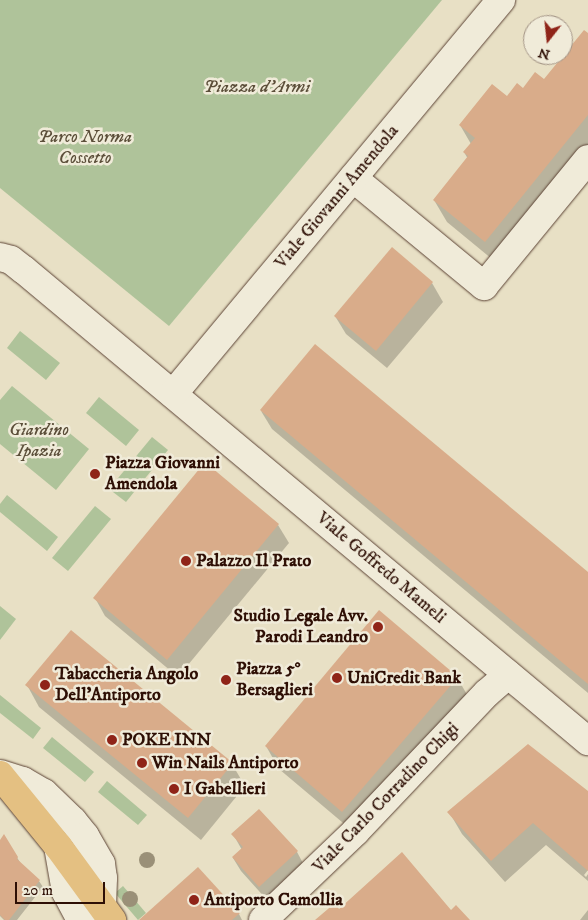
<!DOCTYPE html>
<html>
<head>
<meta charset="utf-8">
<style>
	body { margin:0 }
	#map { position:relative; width:588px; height:920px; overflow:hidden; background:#e8e0c5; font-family:"IM FELL DW Pica",serif }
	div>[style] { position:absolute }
	.green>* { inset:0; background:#afc39a }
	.shadow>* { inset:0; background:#0003 }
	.building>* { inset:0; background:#d9ac8a }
	.roads { filter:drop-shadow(0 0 1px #5c4335) drop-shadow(0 0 1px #5c4335) }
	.minor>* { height:28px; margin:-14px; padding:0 14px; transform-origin:14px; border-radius:14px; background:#f0ebd9 }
	.major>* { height:28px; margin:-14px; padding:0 14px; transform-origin:14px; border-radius:14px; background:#e4c082 }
	.trees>* { width:16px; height:16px; margin:-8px; border-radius:50%; background:#9a9078 }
	.dots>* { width:14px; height:14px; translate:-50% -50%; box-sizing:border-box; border:2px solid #f0ebd9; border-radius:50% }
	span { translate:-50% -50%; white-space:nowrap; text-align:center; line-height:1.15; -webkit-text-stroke:5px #f0ebd9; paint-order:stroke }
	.park-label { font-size:18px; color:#5b4e39; font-style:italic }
	.street-label { font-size:18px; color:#2e0f05 }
	.poi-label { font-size:18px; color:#2e0f05; font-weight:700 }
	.left { translate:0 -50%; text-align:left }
	.right { translate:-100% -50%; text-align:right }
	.north { position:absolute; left:523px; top:15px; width:50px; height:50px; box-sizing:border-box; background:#f0ebd9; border:1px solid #a29384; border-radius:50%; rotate:196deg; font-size:14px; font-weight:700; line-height:20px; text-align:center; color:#2e0f05 }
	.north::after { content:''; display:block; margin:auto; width:18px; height:22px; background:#8f2418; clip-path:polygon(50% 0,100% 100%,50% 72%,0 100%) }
	.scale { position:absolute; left:15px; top:882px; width:90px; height:22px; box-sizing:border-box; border:2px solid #2e0f05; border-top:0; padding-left:6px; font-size:15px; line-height:18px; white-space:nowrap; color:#2e0f05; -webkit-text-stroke:4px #f0ebd9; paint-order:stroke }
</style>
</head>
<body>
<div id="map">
	<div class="green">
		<div style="clip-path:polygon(0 0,442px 0,169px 326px,0 188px)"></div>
		<div style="clip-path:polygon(20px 331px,60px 363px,46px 380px,7px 348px)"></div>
		<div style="clip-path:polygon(12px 386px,89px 449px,56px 490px,0 444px,0 400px)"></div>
		<div style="clip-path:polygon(99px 397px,139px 430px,126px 446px,86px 413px)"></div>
		<div style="clip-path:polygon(152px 437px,168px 450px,126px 502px,109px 489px)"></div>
		<div style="clip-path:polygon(7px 495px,58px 537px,47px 551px,0 512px,0 504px)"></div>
		<div style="clip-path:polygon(95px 506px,111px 519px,68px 571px,52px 558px)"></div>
		<div style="clip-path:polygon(0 606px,16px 619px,0 640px)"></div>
		<div style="clip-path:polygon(0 695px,41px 728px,33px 739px,0 713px)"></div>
		<div style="clip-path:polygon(52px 737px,94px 772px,85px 782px,43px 748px)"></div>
		<div style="clip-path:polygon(107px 781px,147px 815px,138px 825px,98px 792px)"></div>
		<div style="clip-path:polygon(123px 886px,146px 913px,138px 920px,115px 893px)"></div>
	</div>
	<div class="shadow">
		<div style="clip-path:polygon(588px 35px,588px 153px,498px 264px,447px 222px,434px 200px,468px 159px,464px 152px,471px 144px,460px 125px,523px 90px,544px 81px)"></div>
		<div style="clip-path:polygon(432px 283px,443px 302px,387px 368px,346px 334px,335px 316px)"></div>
		<div style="clip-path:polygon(261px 411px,588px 573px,588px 693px,272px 429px)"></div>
		<div style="clip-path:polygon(278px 525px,289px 543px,178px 677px,105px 616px,95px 598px)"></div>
		<div style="clip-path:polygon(71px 632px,232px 764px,245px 786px,201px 840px,39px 707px,27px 685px)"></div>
		<div style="clip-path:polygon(457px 677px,470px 700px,355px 833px,279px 769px,266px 746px)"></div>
		<div style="clip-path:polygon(588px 792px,588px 870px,584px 875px,586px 877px,588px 874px,588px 881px,546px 845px,505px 882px,462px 834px,449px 812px)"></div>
		<div style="clip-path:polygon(233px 834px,297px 852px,304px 865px,267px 900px,241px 871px,233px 858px,242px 850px)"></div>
		<div style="clip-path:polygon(4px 836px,21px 864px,39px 881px,43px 887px,17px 920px,4px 920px,0 916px,0 842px)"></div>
		<div style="clip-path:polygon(588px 910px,588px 920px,580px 920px)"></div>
		<div style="clip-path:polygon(239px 914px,242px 920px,140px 920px)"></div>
	</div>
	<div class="building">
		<div style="clip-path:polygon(584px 30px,588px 33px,588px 115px,485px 242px,433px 200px,468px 156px,463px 152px,475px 138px,459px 125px,492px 84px,507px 96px,517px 83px,523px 88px,535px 72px,544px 79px)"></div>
		<div style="clip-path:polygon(392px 247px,433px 282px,376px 351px,334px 316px)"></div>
		<div style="clip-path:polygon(315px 344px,588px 572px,588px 684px,260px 410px)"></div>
		<div style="clip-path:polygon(205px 462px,279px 524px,167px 660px,93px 598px)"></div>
		<div style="clip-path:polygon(379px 610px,458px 677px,342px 812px,265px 746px)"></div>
		<div style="clip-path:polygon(71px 630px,233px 763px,188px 818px,25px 685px)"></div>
		<div style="clip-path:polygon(528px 744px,588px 791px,588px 871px,533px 823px,491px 861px,447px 812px)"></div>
		<div style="clip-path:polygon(259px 809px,298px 851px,259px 887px,232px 857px,243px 847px,231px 834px)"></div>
		<div style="clip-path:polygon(4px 834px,18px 857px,17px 859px,40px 880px,9px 920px,5px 920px,0 915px,0 840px)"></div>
		<div style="clip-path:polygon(402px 852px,451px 910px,456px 905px,470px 920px,315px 920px,335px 903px,339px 909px)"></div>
		<div style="clip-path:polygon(198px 867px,240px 913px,232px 920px,139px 920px)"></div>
	</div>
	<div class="roads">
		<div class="minor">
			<div style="left:353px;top:178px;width:170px;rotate:39.5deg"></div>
			<div style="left:484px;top:286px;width:164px;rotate:-50.7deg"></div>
			<div style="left:0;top:257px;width:11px;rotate:15deg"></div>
			<div style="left:11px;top:260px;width:16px;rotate:38deg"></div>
			<div style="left:24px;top:270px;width:735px;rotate:39.87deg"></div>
			<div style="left:173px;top:394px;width:513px;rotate:-50.22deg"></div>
			<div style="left:0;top:774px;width:24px;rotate:17deg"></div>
			<div style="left:23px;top:781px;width:24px;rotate:30deg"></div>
			<div style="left:44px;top:793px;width:40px;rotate:44deg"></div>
			<div style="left:73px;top:821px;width:19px;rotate:51deg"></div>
			<div style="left:85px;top:836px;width:32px;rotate:60deg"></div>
			<div style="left:101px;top:864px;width:14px;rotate:82deg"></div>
			<div style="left:103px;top:878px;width:30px;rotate:92deg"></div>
			<div style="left:58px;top:846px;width:47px;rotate:80.1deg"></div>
			<div style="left:66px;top:892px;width:32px;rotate:62deg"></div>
			<div style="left:263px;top:920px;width:127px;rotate:-43.7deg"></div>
			<div style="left:355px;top:832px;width:192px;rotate:-46.5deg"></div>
			<div style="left:487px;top:693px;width:28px;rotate:-41deg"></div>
		</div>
		<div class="major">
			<div style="left:0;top:775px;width:92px;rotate:50.8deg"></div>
			<div style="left:58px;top:846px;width:92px;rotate:53.9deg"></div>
		</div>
	</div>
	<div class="trees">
		<div style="left:147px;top:860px"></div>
		<div style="left:130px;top:899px"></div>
	</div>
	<div class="dots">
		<div style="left:95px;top:474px;background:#8f2418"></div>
		<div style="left:186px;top:561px;background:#8f2418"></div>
		<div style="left:378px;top:627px;background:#8f2418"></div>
		<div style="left:337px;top:678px;background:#8f2418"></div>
		<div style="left:226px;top:680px;background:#8f2418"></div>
		<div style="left:45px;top:685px;background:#8f2418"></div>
		<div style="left:112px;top:740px;background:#8f2418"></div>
		<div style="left:142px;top:763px;background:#8f2418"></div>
		<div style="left:174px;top:789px;background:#8f2418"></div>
		<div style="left:194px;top:900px;background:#8f2418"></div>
	</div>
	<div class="park-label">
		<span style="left:257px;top:87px">Piazza d'Armi</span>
		<span style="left:85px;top:148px">Parco Norma<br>Cossetto</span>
		<span style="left:39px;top:441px">Giardino<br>Ipazia</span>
	</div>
	<div class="street-label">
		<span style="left:337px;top:197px;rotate:-50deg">Viale Giovanni Amendola</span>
		<span style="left:381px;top:568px;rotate:40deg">Viale Goffredo Mameli</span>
		<span style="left:386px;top:798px;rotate:-46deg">Viale Carlo Corradino Chigi</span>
	</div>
	<div class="poi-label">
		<span class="left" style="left:105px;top:474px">Piazza Giovanni<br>Amendola</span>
		<span class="left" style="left:196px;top:561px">Palazzo Il Prato</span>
		<span class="right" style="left:368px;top:627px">Studio Legale Avv.<br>Parodi Leandro</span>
		<span class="left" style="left:236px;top:680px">Piazza 5°<br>Bersaglieri</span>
		<span class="left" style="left:55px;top:685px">Tabaccheria Angolo<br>Dell'Antiporto</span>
		<span class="left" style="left:347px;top:678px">UniCredit Bank</span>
		<span class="left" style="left:122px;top:740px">POKE INN</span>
		<span class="left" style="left:152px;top:763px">Win Nails Antiporto</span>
		<span class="left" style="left:184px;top:789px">I Gabellieri</span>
		<span class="left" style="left:204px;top:900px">Antiporto Camollia</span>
	</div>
	<div class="north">N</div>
	<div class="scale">20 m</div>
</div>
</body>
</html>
